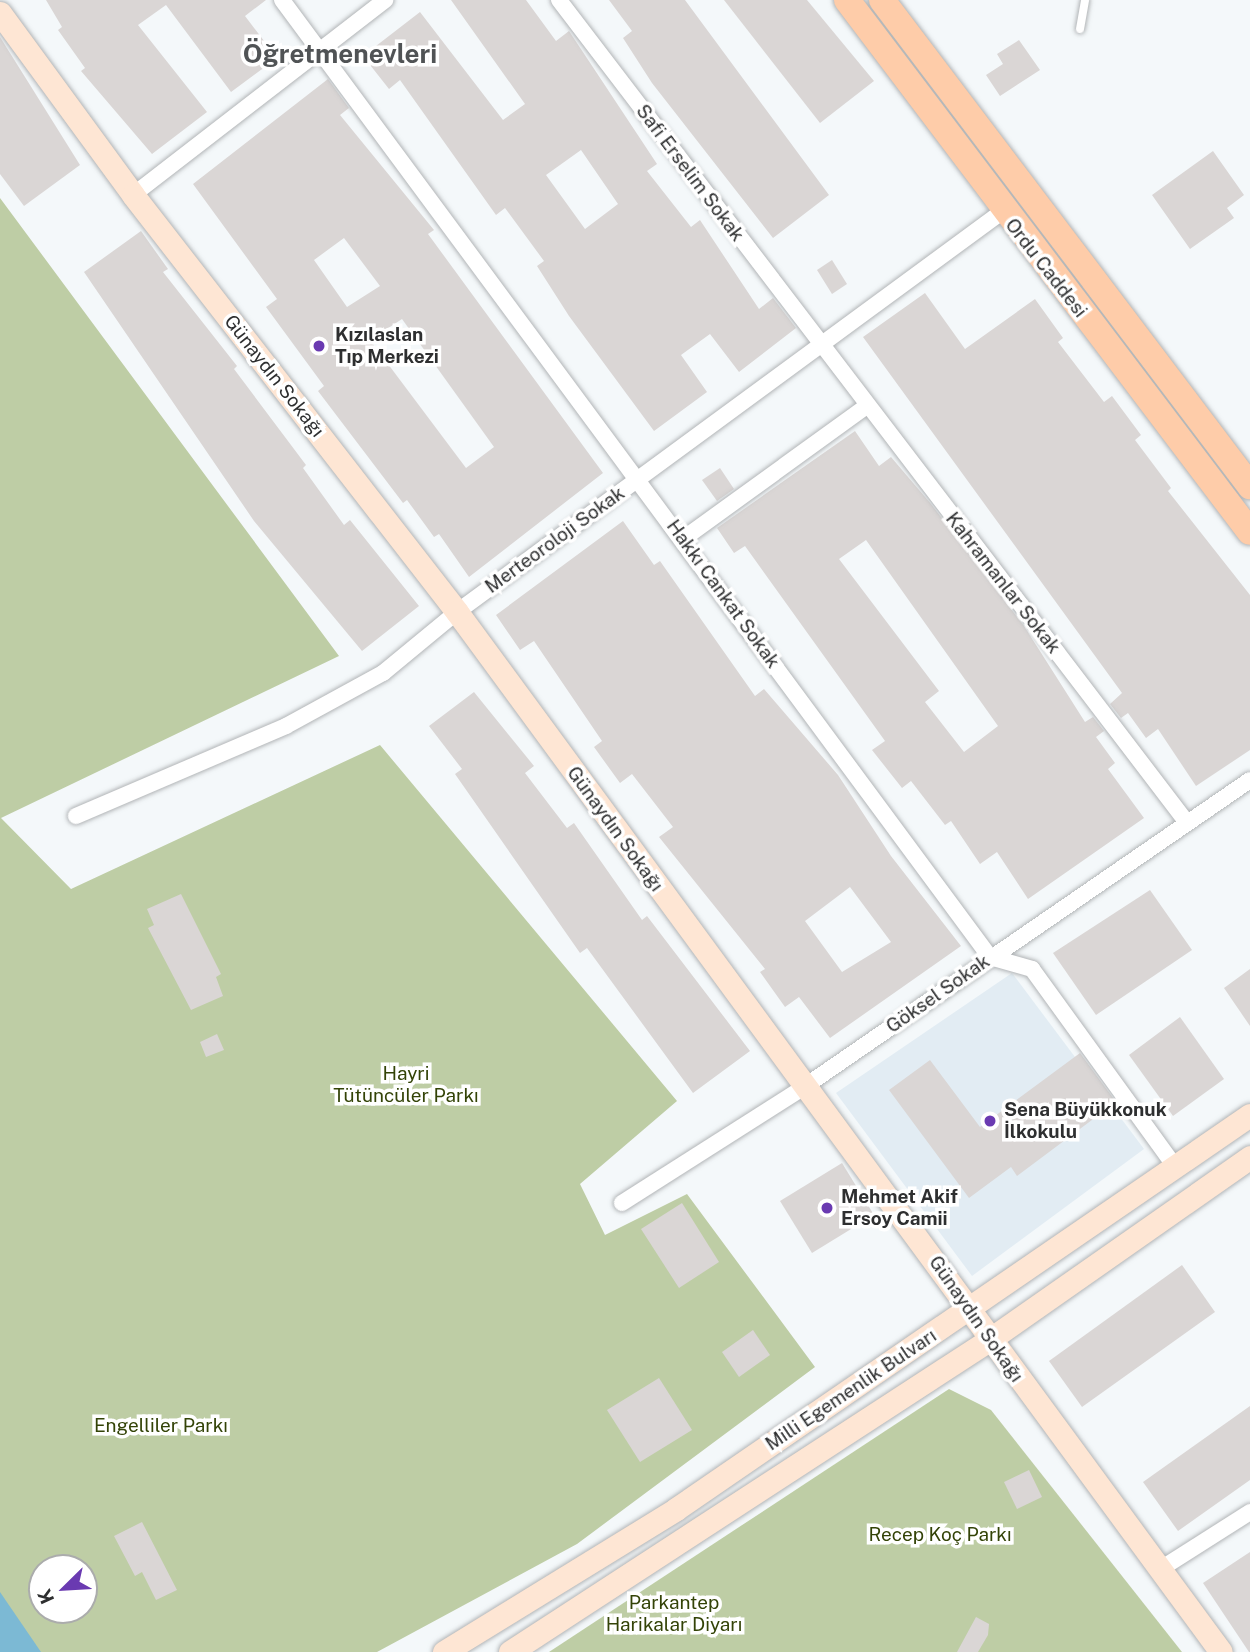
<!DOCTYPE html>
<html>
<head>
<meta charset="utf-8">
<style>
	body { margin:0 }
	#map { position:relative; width:1250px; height:1652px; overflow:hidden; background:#f4f8fa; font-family:"Public Sans",sans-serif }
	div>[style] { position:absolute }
	.built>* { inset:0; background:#e2ecf3 }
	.green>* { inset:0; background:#becda5 }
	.water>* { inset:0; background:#7cb9d4 }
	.building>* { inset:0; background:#dad6d5 }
	.roads { filter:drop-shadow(0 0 2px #b2b5b7) drop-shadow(0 0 2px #b2b5b7) }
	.lane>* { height:8px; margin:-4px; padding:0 4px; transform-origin:4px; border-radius:4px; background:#fff }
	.street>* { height:16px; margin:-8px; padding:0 8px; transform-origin:8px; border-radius:8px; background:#fff }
	.secondary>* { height:23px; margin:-11.5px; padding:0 11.5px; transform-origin:11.5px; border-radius:11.5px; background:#fee6d4 }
	.primary>* { height:26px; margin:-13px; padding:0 13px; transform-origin:13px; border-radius:13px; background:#fecca9 }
	.dots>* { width:19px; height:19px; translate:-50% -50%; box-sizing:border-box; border:4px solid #fff; border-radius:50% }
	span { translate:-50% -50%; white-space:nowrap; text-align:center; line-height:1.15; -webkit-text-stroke:7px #fff; paint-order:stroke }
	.street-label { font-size:19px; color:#2e2f30 }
	.poi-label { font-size:19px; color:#2e2f30; font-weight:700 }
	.left { translate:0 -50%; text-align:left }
	.park-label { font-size:19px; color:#334307 }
	.district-label { font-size:26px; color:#505355; font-weight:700 }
	.north { position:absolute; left:28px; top:1554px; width:70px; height:70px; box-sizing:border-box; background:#fff; border:2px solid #abacac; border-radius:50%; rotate:246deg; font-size:19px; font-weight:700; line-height:28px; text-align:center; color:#2e2f30 }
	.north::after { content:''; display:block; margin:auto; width:24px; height:32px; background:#6a3ab1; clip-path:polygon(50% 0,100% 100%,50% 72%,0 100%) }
</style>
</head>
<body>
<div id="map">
	<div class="built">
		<div style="clip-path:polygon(1012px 973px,1144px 1149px,972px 1276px,836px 1093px)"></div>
	</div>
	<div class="green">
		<div style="clip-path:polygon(evenodd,0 198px,339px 656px,1px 818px,71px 889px,380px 745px,677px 1101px,580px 1184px,605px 1235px,687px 1194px,815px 1367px,577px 1544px,377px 1652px,0 1652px,0 198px,42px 1568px,84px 1568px,84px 1610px,42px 1610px,42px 1568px)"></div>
		<div style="clip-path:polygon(949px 1389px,991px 1410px,1182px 1652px,549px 1652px)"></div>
	</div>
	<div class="water">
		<div style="clip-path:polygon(0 1592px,41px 1652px,0 1652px)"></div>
	</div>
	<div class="building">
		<div style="clip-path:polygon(46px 0,266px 0,245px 16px,277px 58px,231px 92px,166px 5px,138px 25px,207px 112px,152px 154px,81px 71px,85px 68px,58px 30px,62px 27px)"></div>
		<div style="clip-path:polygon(evenodd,451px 0,526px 0,556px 41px,569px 31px,657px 164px,647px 171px,691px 227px,700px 220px,759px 309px,773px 298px,796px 328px,739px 372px,710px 334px,681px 355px,707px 392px,654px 431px,569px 316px,537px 266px,544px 261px,505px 208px,496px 215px,400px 80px,389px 89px,363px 56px,420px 12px,503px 120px,525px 104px,451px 0,581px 150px,618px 204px,585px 229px,546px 175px,581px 150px)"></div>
		<div style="clip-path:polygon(609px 0,685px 0,829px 195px,773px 238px,652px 83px,623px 38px,632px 31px)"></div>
		<div style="clip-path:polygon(724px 0,807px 0,874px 81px,820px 123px)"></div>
		<div style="clip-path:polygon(0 37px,80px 165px,24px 206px,0 174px)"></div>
		<div style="clip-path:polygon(1019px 40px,1040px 70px,1000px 96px,986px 75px,1003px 64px,997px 54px)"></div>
		<div style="clip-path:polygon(evenodd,328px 79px,349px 108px,340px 115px,434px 230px,428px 234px,603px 473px,469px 577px,439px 534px,434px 537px,407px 500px,403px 503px,318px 391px,324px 386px,266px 307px,277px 299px,193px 184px,328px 79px,344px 238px,380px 286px,347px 307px,314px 260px,344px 238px,328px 79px,402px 319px,494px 447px,466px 468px,370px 340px,402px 319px)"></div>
		<div style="clip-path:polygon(1213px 151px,1244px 195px,1227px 208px,1234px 218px,1190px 249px,1152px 195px)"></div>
		<div style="clip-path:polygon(141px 231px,168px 269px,163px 272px,237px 366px,234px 369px,306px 465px,303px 468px,344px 525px,350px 520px,419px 606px,362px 651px,254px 521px,84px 272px)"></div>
		<div style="clip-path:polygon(832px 260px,847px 284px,832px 294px,817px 270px)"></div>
		<div style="clip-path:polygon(925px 293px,965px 349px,1035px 299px,1063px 338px,1058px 342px,1104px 402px,1112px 396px,1141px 435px,1135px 440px,1171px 488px,1168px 491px,1250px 595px,1250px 750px,1196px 786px,1158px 729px,1146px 738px,1128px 713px,1121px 718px,1110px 704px,1122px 693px,863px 337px)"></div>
		<div style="clip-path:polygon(evenodd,855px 431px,879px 466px,891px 457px,931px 504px,1024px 626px,1085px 722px,1093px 717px,1104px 731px,1096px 737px,1115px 763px,1108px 769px,1144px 818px,1028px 899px,997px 852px,980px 864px,951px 821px,945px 825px,911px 781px,902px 788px,872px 750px,885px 741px,745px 546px,734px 553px,717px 528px,855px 431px,866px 540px,998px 726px,964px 752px,925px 702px,939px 691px,839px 559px,866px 540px)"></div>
		<div style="clip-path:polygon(720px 468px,734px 489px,717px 501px,702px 480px)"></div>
		<div style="clip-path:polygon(evenodd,623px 521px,654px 565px,660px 561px,755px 696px,764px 689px,838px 775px,891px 856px,961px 946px,830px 1038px,799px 997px,785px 1007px,760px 972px,765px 969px,659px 837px,673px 827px,632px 774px,620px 783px,594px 747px,602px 741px,534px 641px,520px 650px,496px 615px,623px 521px,850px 887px,891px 942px,842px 972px,805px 921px,850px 887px)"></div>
		<div style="clip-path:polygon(474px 692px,534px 766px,525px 773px,567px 828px,574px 823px,642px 920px,647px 916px,750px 1051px,693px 1093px,587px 948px,580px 953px,455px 774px,462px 769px,429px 726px)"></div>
		<div style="clip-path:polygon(1150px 890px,1192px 950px,1096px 1015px,1053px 953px)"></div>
		<div style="clip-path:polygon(181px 894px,221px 974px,216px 977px,223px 996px,191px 1010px,148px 928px,154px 925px,147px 909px)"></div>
		<div style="clip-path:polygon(1250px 969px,1250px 1026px,1224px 988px)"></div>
		<div style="clip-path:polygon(1180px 1017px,1224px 1079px,1173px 1116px,1129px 1055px)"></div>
		<div style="clip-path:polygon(217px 1034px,224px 1050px,206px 1057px,200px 1042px)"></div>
		<div style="clip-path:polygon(1080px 1053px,1116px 1102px,1017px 1176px,1011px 1167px,969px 1198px,889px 1090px,930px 1060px,980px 1127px)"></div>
		<div style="clip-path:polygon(842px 1163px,874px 1215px,812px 1253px,780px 1201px)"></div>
		<div style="clip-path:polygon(682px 1203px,719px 1262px,679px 1288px,641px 1229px)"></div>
		<div style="clip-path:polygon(1182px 1265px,1215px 1312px,1082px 1407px,1049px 1361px)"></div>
		<div style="clip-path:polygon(753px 1330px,770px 1355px,739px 1377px,722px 1352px)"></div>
		<div style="clip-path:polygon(659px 1378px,692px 1430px,640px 1462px,607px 1410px)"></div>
		<div style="clip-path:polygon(1250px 1406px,1250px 1480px,1178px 1531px,1143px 1482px)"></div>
		<div style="clip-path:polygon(1029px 1470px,1042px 1497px,1017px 1509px,1004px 1482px)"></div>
		<div style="clip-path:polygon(142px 1522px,177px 1590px,156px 1600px,142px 1572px,135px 1576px,114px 1536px)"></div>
		<div style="clip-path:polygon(1250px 1552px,1250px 1652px,1249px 1652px,1203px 1583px)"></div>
		<div style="clip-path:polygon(976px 1617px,989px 1624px,988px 1635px,978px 1652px,957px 1652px)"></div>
	</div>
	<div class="roads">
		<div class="lane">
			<div style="left:1080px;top:29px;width:29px;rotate:-80deg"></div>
		</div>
		<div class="street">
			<div style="left:282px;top:0;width:1190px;rotate:53.51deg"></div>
			<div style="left:990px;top:957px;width:44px;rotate:15.9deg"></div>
			<div style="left:1032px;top:969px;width:246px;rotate:54.1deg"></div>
			<div style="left:559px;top:0;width:1032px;rotate:52.64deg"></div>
			<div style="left:133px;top:195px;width:319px;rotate:-37.7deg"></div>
			<div style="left:683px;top:539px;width:227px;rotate:-35.9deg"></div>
			<div style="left:76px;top:816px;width:228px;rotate:-23.2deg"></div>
			<div style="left:286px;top:726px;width:111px;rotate:-28.7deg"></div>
			<div style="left:383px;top:673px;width:96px;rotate:-39.5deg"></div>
			<div style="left:457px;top:612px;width:677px;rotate:-36.29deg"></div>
			<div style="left:622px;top:1203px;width:216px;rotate:-32.5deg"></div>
			<div style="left:804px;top:1087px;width:541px;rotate:-34.54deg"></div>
			<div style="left:1159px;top:1570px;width:108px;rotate:-32.5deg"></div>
		</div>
		<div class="secondary">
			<div style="left:0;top:13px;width:225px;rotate:53.8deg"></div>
			<div style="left:133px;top:195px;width:528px;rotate:52.15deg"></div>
			<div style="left:457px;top:612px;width:1290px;rotate:53.7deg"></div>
			<div style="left:444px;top:1652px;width:273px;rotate:-31.6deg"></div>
			<div style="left:676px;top:1509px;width:696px;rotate:-34.47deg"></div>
			<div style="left:510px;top:1652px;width:572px;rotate:-33.08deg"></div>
			<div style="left:989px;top:1340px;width:319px;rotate:-35deg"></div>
		</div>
		<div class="primary">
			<div style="left:847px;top:0;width:667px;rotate:52.86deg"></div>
			<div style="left:882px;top:0;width:610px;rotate:52.87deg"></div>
		</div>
	</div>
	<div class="dots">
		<div style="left:319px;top:346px;background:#6a3ab1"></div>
		<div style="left:990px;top:1121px;background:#6a3ab1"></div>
		<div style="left:827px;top:1208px;background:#6a3ab1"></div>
	</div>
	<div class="street-label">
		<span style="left:690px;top:173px;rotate:53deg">Safi Erselim Sokak</span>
		<span style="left:1046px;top:268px;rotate:52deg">Ordu Caddesi</span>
		<span style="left:274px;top:376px;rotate:52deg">Günaydın Sokağı</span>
		<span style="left:555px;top:540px;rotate:-36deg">Merteoroloji Sokak</span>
		<span style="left:1003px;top:583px;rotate:52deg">Kahramanlar Sokak</span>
		<span style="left:723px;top:594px;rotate:54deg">Hakkı Cankat Sokak</span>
		<span style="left:615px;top:829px;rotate:54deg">Günaydın Sokağı</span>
		<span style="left:938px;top:994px;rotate:-35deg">Göksel Sokak</span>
		<span style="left:976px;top:1319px;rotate:55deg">Günaydın Sokağı</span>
		<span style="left:851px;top:1390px;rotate:-34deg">Milli Egemenlik Bulvarı</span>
	</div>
	<div class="poi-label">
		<span class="left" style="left:335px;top:346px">Kızılaslan<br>Tıp Merkezi</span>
		<span class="left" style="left:1004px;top:1121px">Sena Büyükkonuk<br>İlkokulu</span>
		<span class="left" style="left:841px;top:1208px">Mehmet Akif<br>Ersoy Camii</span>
	</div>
	<div class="park-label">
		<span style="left:406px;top:1085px">Hayri<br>Tütüncüler Parkı</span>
		<span style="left:161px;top:1426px">Engelliler Parkı</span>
		<span style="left:940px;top:1535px">Recep Koç Parkı</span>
		<span style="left:674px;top:1614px">Parkantep<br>Harikalar Diyarı</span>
	</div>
	<div class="district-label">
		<span style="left:340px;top:54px">Öğretmenevleri</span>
	</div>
	<div class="north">K</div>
</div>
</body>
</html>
